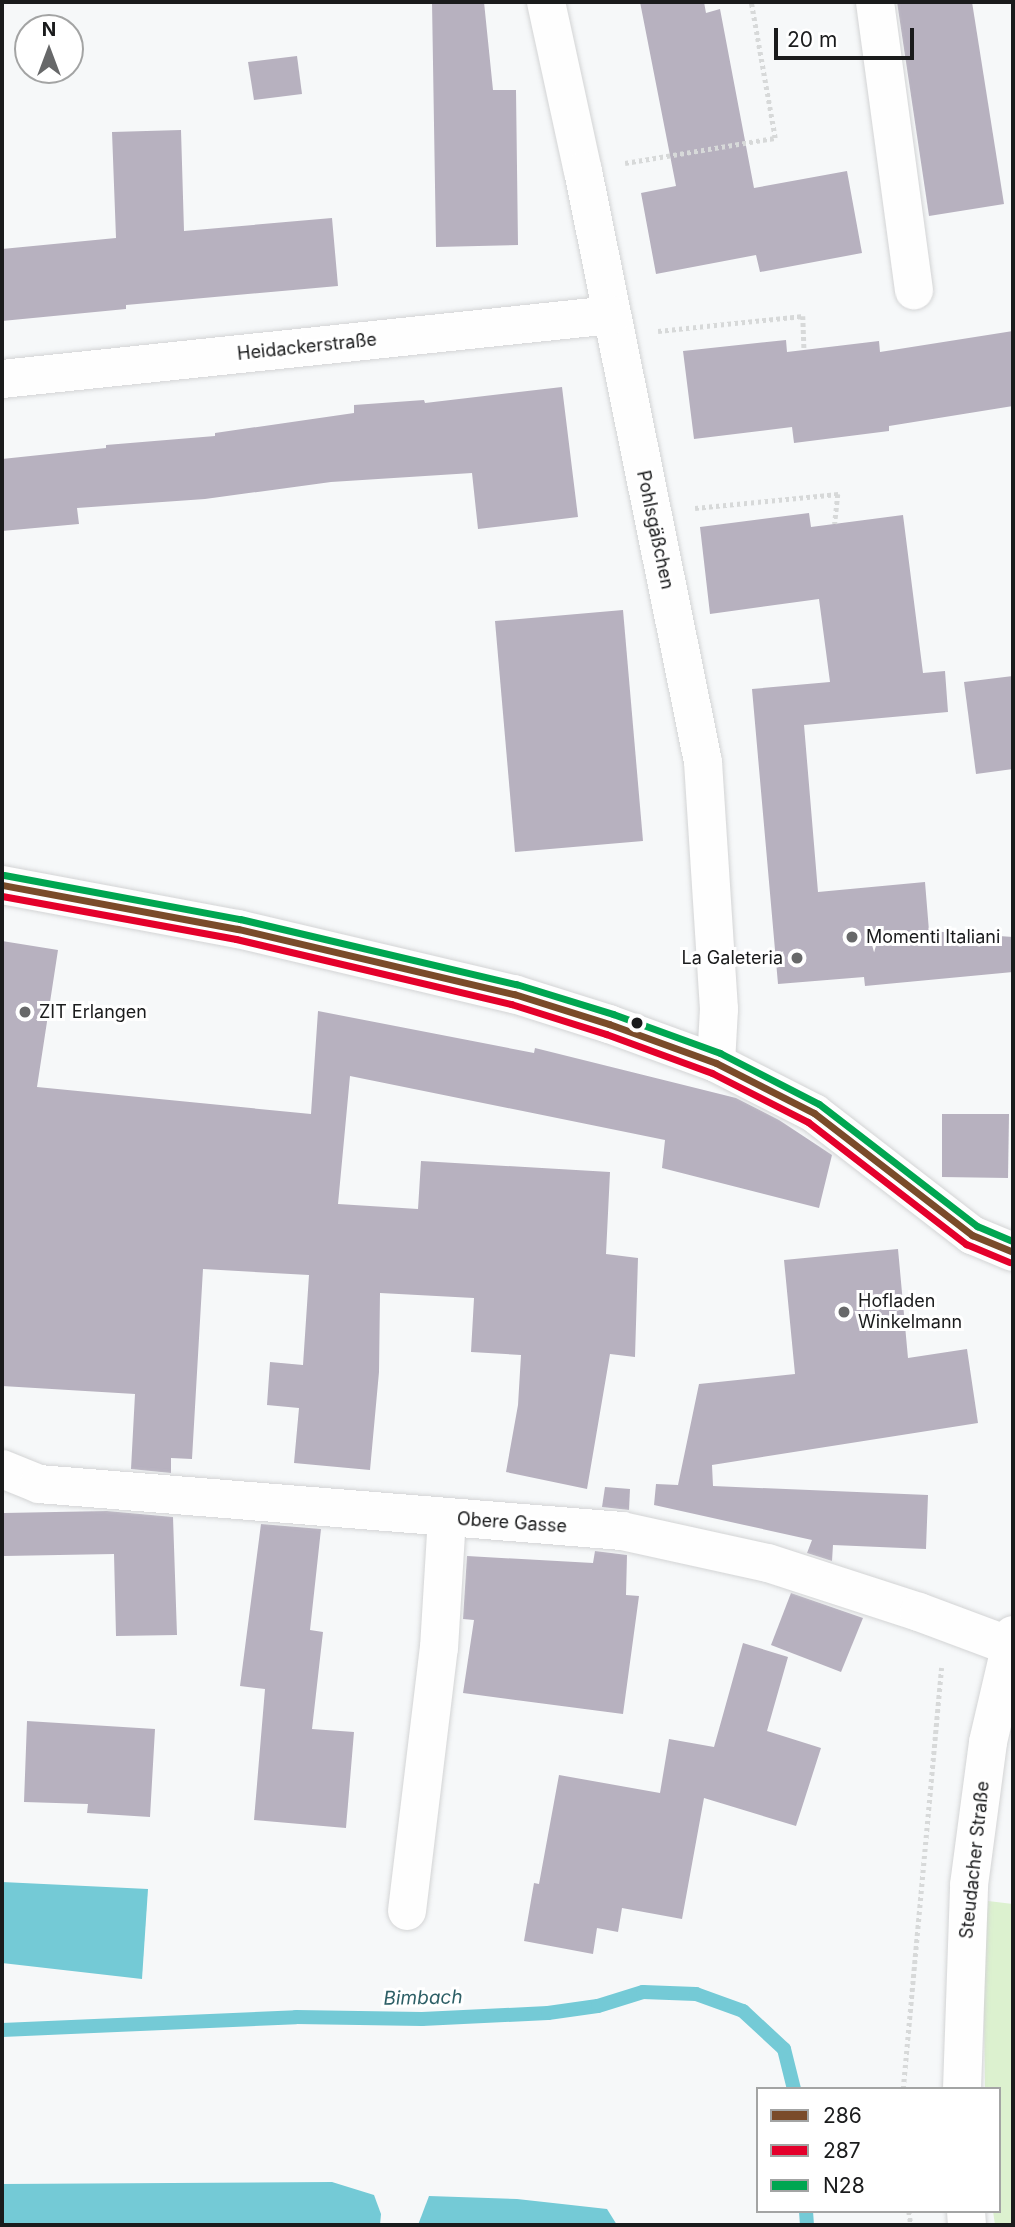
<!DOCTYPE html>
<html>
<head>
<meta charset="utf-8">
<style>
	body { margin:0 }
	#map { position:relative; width:1015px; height:2227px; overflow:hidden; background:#f6f8f9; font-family:Inter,sans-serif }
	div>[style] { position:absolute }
	.green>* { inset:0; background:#dcf1cf }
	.water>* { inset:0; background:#74cad6 }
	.stream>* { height:14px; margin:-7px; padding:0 7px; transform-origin:7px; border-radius:7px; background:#74cad6 }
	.building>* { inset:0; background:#b7b1bf }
	.path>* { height:4.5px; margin-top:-2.25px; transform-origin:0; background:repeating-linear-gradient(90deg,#d7d9d9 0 3.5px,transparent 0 7px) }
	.roads { filter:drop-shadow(0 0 2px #d3d4d5) drop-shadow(0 0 2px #d3d4d5) }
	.minor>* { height:38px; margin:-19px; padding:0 19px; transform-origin:19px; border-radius:19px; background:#fefefe }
	.bus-1>* { height:7px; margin:-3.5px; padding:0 3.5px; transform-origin:3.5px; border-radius:3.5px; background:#7a4b2a }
	.bus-2>* { height:7px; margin:-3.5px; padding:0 3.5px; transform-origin:3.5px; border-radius:3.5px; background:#e4002b }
	.bus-3>* { height:7px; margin:-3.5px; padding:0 3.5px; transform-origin:3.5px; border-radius:3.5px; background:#00a651 }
	.dots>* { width:19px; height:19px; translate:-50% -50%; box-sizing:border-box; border:4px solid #fff; border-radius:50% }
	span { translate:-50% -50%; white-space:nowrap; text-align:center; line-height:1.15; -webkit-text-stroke:6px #fff; paint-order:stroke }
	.street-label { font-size:18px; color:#1a1b1c }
	.poi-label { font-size:18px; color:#1a1b1c }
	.left { translate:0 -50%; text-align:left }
	.right { translate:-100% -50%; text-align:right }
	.water-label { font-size:19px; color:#2d5f66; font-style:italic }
	.frame { position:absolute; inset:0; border:4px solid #1a1b1c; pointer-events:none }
	.legend { position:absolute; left:756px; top:2087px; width:245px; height:126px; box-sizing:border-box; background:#fff; border:2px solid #a3a4a4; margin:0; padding:9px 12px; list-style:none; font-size:21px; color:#1a1b1c }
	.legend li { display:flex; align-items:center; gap:14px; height:35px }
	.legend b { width:35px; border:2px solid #a3a4a4 }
	.north { position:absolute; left:14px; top:14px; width:70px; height:70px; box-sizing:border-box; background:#fff; border:2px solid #a3a4a4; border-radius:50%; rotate:0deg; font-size:19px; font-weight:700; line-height:28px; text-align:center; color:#1a1b1c }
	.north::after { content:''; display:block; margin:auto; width:24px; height:32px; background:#676869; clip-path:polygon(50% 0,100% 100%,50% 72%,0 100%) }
	.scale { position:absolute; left:774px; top:28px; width:140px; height:32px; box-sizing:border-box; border:4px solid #1a1b1c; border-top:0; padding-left:9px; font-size:21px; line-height:24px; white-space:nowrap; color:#1a1b1c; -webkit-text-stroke:5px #fff; paint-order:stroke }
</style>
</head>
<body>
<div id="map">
	<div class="green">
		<div style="clip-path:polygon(988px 1901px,1013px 1904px,1013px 2225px,995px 2225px,993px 2211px,999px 2211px,999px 2089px,985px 2089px,983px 1951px)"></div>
	</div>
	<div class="water">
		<div style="clip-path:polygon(2px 1882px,148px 1889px,142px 1979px,2px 1963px)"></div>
		<div style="clip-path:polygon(332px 2182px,374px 2195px,381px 2214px,380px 2225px,2px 2225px,2px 2184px)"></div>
		<div style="clip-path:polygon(429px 2196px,517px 2199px,607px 2209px,617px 2225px,418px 2225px)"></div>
	</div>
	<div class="stream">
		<div style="left:2px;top:2030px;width:294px;rotate:-2.5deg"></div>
		<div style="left:296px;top:2017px;width:126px;rotate:0.9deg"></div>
		<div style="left:422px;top:2019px;width:126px;rotate:-2.7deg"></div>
		<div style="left:548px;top:2013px;width:50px;rotate:-8deg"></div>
		<div style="left:598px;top:2006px;width:47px;rotate:-17.3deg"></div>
		<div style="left:643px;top:1992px;width:53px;rotate:2.2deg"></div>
		<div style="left:696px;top:1994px;width:50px;rotate:19.9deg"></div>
		<div style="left:743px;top:2011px;width:56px;rotate:42.8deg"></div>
		<div style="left:784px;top:2049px;width:41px;rotate:76deg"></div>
		<div style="left:806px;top:2211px;width:14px;rotate:86deg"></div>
	</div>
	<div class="building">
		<div style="clip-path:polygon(432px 2px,484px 2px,493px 90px,516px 90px,518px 245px,436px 247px)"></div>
		<div style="clip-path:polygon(640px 2px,704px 2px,706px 13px,720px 9px,754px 188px,847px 171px,862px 253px,760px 272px,756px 255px,656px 274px,641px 193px,676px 186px)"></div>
		<div style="clip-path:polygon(897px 2px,972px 2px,1004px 204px,929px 216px)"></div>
		<div style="clip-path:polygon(297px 56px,302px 94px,254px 100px,248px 62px)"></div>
		<div style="clip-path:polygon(181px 130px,184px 231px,332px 218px,338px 286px,126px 305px,126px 309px,2px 321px,2px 249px,116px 238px,112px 132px)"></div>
		<div style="clip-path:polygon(1013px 331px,1013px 406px,889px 426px,889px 431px,794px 443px,792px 427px,694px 439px,683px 351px,786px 340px,787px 352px,879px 341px,880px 352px)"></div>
		<div style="clip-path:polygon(562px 387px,578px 517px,478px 529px,472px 473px,331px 482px,205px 499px,77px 508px,79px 524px,2px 531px,2px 459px,106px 448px,106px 445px,215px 436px,215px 433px,354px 413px,354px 405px,424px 400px,425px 403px)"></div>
		<div style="clip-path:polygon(809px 513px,811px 527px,903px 515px,923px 673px,945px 671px,948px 712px,804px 725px,818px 892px,925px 882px,929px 931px,1013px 937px,1013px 972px,865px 986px,864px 977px,778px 984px,752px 689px,830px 682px,819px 599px,710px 614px,700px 527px)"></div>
		<div style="clip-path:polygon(623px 610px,643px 841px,515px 852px,495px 621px)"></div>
		<div style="clip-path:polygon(1013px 676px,1013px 769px,976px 774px,964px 682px)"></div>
		<div style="clip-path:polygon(2px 941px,58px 950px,37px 1087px,311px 1114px,318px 1011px,534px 1053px,535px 1048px,736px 1098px,779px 1120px,832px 1155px,819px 1208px,662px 1168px,665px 1140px,350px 1076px,338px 1204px,418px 1209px,421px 1161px,610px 1172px,606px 1254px,638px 1258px,635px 1357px,610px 1354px,587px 1489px,506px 1472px,518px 1405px,521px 1355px,471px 1352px,474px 1298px,380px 1293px,379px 1372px,370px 1470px,294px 1463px,299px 1408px,267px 1405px,270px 1362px,303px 1365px,309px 1275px,203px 1269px,192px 1459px,171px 1458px,171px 1473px,131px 1469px,135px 1394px,2px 1386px)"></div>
		<div style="clip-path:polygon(942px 1114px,1009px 1114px,1008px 1178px,942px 1177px)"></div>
		<div style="clip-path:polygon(898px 1249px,908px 1358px,967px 1349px,978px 1423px,712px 1465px,713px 1486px,928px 1495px,926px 1549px,833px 1545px,832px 1561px,807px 1553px,812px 1540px,654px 1505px,656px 1484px,678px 1485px,699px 1384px,795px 1374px,784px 1260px)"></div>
		<div style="clip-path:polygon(605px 1487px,630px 1489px,629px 1510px,602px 1507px)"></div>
		<div style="clip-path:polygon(107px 1511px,173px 1517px,177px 1635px,116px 1636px,114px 1554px,4px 1556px,4px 1513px)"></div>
		<div style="clip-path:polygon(261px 1524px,321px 1529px,310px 1630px,323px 1632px,312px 1729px,354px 1732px,346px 1828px,254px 1820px,265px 1689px,240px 1686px)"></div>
		<div style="clip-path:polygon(595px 1551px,627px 1555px,626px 1595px,639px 1596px,623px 1714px,463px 1693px,474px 1620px,463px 1619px,467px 1556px,593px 1563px)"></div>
		<div style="clip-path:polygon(791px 1593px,863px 1618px,841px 1672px,771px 1645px)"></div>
		<div style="clip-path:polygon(743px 1643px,788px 1657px,767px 1731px,821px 1748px,796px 1826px,704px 1798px,682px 1919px,622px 1908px,618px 1932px,597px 1928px,593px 1954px,524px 1941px,534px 1883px,539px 1884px,559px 1775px,660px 1793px,669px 1739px,714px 1747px)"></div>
		<div style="clip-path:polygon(27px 1721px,155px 1729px,150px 1817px,87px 1813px,88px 1804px,24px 1802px)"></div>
	</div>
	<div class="path">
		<div style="left:625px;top:163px;width:152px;rotate:-9.5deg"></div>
		<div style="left:775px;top:138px;width:138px;rotate:-100deg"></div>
		<div style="left:658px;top:331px;width:146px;rotate:-5.9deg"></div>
		<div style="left:803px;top:316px;width:34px;rotate:88deg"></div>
		<div style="left:695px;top:508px;width:144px;rotate:-5.6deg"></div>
		<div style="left:838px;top:494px;width:30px;rotate:96deg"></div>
		<div style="left:903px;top:2089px;width:423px;rotate:-84.8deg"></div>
		<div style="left:909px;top:2211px;width:14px;rotate:82deg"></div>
	</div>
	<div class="roads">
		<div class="minor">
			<div style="left:546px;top:2px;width:173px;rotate:77.7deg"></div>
			<div style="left:583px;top:171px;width:603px;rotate:78.52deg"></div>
			<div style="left:703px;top:762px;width:248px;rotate:86.3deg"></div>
			<div style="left:719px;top:1009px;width:54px;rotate:93.2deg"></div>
			<div style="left:875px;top:2px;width:291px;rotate:82.3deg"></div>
			<div style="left:2px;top:379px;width:613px;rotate:-5.99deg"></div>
			<div style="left:2px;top:885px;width:240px;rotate:10.6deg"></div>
			<div style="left:238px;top:929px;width:284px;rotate:13.3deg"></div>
			<div style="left:514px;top:994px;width:100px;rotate:17.5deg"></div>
			<div style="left:609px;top:1024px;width:114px;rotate:20deg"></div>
			<div style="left:716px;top:1063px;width:110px;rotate:27deg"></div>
			<div style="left:814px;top:1113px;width:200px;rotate:37.7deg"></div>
			<div style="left:972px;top:1235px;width:44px;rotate:22.5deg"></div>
			<div style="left:2px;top:1469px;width:40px;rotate:22deg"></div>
			<div style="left:39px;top:1484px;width:585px;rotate:4.61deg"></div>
			<div style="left:622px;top:1531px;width:149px;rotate:12.4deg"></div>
			<div style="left:768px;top:1563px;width:159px;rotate:18deg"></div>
			<div style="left:919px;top:1612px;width:97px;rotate:20.5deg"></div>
			<div style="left:407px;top:1911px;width:265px;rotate:-83.1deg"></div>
			<div style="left:439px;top:1648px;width:130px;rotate:-86.5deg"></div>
			<div style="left:962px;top:2089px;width:204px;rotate:-88deg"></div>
			<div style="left:969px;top:1885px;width:144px;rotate:-82.4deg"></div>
			<div style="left:988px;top:1742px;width:110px;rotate:-76.8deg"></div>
			<div style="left:966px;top:2211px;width:14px;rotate:86deg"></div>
		</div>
	</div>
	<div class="bus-1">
		<div style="left:2px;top:885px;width:240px;rotate:10.6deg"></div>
		<div style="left:238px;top:929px;width:284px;rotate:13.3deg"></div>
		<div style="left:514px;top:994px;width:100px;rotate:17.5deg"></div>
		<div style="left:609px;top:1024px;width:114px;rotate:20deg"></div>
		<div style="left:716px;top:1063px;width:110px;rotate:27deg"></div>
		<div style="left:814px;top:1113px;width:200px;rotate:37.7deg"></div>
		<div style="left:972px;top:1235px;width:44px;rotate:22.5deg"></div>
	</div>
	<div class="bus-2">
		<div style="left:2px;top:896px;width:238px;rotate:10.4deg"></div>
		<div style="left:236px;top:939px;width:283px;rotate:13.3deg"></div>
		<div style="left:511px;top:1004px;width:100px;rotate:17.5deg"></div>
		<div style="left:606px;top:1034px;width:113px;rotate:20.2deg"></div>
		<div style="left:712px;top:1073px;width:108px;rotate:27deg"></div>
		<div style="left:808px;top:1122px;width:200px;rotate:37.7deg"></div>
		<div style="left:966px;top:1244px;width:47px;rotate:22.7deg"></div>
	</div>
	<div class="bus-3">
		<div style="left:4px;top:875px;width:240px;rotate:10.6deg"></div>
		<div style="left:240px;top:919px;width:284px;rotate:13.3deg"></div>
		<div style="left:516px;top:984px;width:102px;rotate:17.2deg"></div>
		<div style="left:613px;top:1014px;width:114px;rotate:20deg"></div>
		<div style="left:720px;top:1053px;width:111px;rotate:27.3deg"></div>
		<div style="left:819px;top:1104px;width:200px;rotate:37.7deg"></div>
		<div style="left:977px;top:1226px;width:39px;rotate:23deg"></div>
	</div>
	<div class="dots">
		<div style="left:852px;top:937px;background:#676869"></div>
		<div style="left:797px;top:958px;background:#676869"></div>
		<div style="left:25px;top:1012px;background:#676869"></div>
		<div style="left:637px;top:1023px;background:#1a1b1c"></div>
		<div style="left:844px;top:1312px;background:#676869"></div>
	</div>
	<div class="street-label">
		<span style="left:307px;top:347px;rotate:-6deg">Heidackerstraße</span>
		<span style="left:655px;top:530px;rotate:78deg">Pohlsgäßchen</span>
		<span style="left:512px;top:1523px;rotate:4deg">Obere Gasse</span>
		<span style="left:975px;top:1860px;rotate:-84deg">Steudacher Straße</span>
	</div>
	<div class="poi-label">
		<span class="left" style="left:866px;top:937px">Momenti Italiani</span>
		<span class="right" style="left:783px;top:958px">La Galeteria</span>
		<span class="left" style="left:39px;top:1012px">ZIT Erlangen</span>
		<span class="left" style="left:858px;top:1312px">Hofladen<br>Winkelmann</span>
	</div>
	<div class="water-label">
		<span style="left:423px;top:1998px;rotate:-1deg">Bimbach</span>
	</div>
	<div class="frame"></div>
	<ul class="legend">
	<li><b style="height:9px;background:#7a4b2a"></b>286</li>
	<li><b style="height:9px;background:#e4002b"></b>287</li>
	<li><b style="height:9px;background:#00a651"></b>N28</li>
	</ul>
	<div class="north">N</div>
	<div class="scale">20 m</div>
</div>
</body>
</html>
